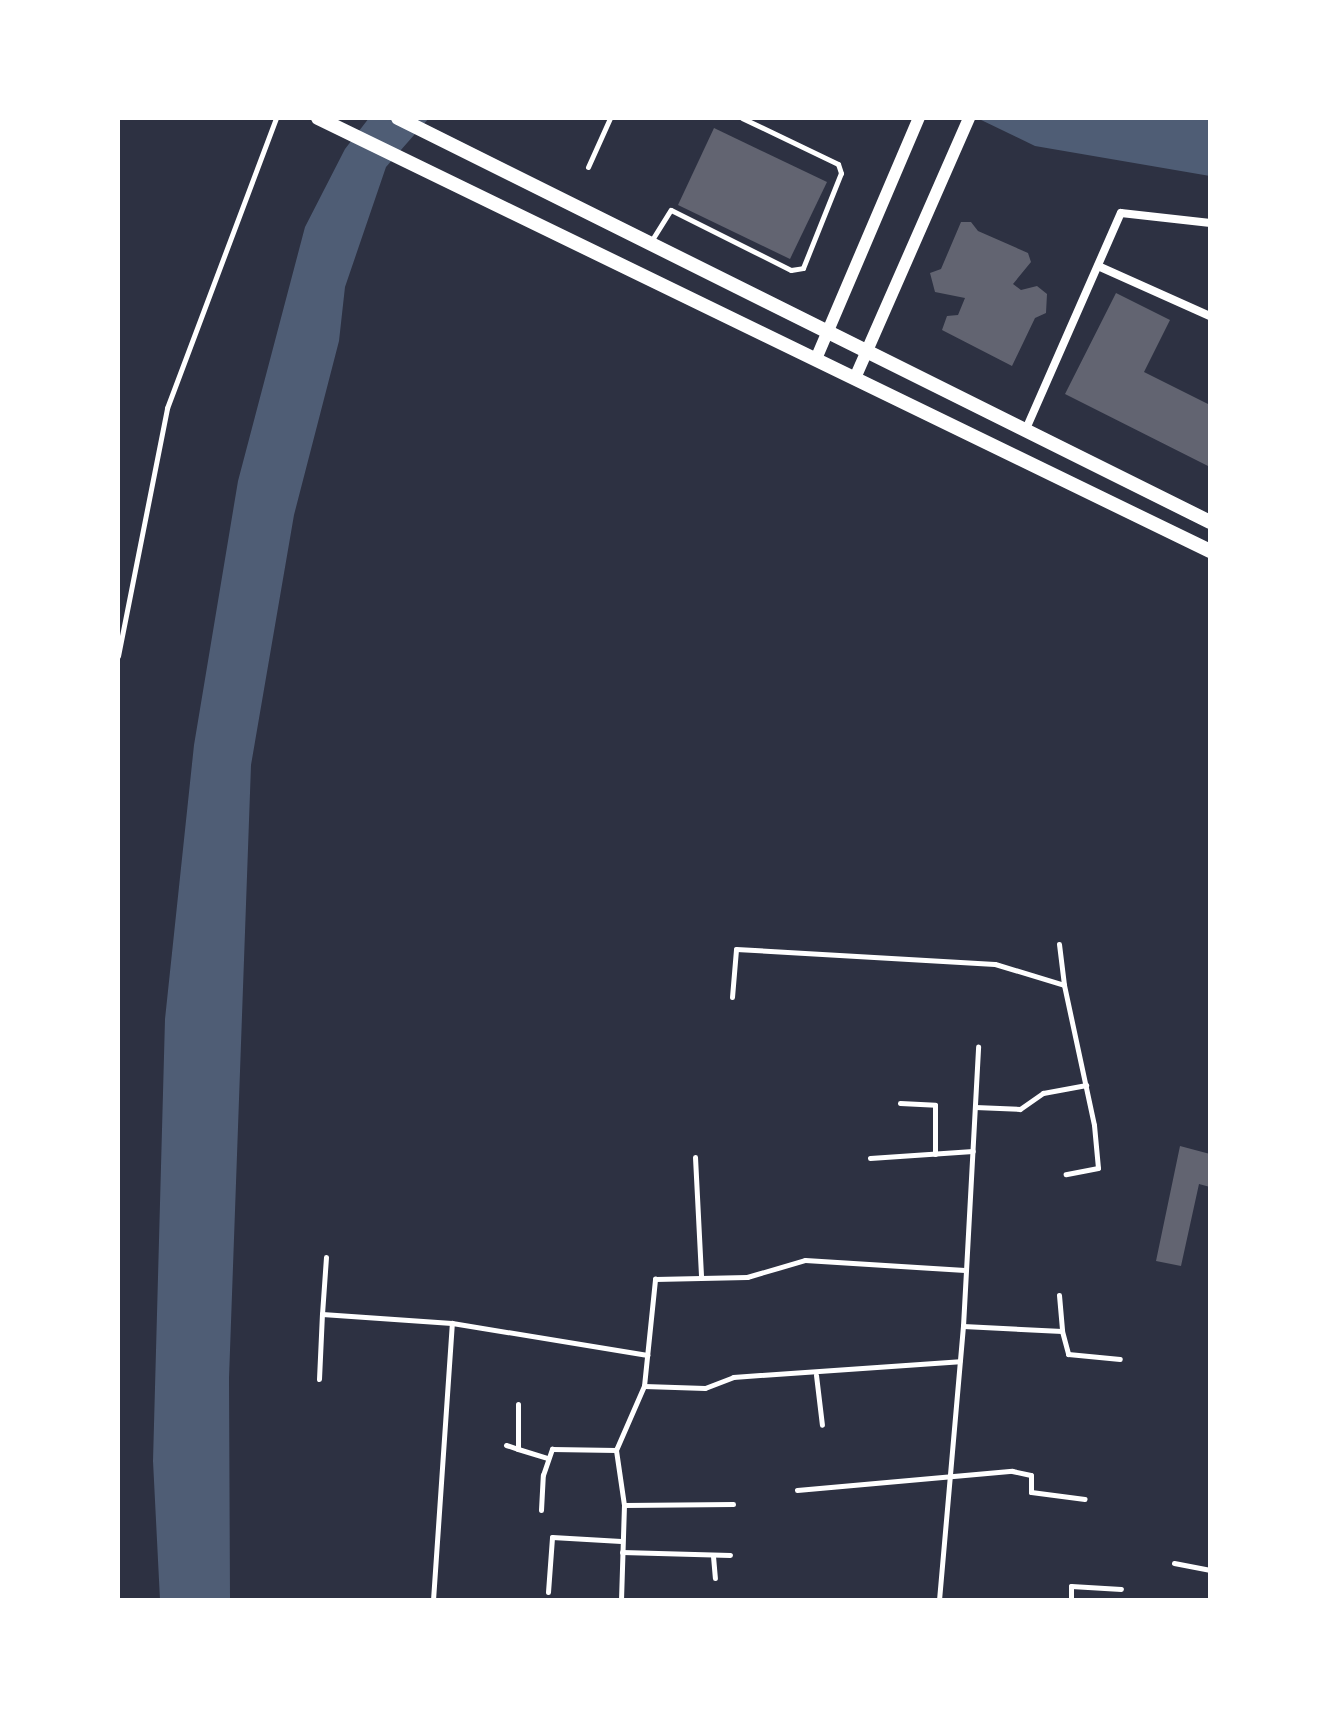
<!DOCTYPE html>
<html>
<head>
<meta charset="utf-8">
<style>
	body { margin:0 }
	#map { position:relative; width:1328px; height:1718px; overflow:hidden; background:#2d3142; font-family:"Crimson Pro",serif }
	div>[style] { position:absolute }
	.water>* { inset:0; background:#4f5d75 }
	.building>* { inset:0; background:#626471 }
	.service>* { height:5px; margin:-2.5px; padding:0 2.5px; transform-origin:2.5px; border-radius:2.5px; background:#fff }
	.minor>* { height:8px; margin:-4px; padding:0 4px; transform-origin:4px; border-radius:4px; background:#fff }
	.secondary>* { height:12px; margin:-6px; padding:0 6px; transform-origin:6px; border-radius:6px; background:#fff }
	.primary>* { height:14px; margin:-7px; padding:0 7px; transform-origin:7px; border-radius:7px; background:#fff }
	span { translate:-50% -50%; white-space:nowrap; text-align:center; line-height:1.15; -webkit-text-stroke:6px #fff; paint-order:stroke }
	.frame { position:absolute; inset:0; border:120px solid #fff; pointer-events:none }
</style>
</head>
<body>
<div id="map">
	<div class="water">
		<div style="clip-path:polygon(369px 118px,429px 118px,386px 167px,345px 287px,339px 341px,294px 515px,251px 765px,229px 1378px,230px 1600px,160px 1600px,153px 1461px,165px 1019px,194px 745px,238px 481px,305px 227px,345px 149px)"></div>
		<div style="clip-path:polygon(977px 118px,1210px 118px,1210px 176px,1035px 146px)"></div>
	</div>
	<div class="building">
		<div style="clip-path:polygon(714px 128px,827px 182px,790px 259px,678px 205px)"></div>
		<div style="clip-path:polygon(961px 222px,971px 222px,978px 231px,1028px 253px,1031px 262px,1013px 284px,1021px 290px,1037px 286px,1047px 294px,1046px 313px,1035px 318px,1012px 366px,942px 330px,947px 316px,958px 315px,965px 298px,935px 292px,930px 273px,941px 269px)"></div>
		<div style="clip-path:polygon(1116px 293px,1170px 320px,1144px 372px,1210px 405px,1210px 467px,1065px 394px)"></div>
		<div style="clip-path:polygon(1180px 1146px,1210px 1154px,1210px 1187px,1199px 1184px,1181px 1266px,1156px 1261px)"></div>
	</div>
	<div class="service">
		<div style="left:588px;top:167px;width:54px;rotate:-65.8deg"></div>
		<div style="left:650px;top:243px;width:39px;rotate:-58deg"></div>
		<div style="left:671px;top:210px;width:134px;rotate:26.6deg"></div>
		<div style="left:791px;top:270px;width:12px;rotate:-9deg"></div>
		<div style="left:803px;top:268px;width:102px;rotate:-68.2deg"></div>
		<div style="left:841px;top:173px;width:9px;rotate:-108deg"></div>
		<div style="left:838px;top:164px;width:106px;rotate:-154.4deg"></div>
		<div style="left:118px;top:656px;width:253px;rotate:-78.8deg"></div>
		<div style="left:167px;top:408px;width:310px;rotate:-69.4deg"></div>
		<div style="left:1059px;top:944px;width:41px;rotate:83deg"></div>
		<div style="left:732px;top:997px;width:48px;rotate:-85.2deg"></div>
		<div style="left:736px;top:949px;width:259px;rotate:3.3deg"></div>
		<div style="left:995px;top:964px;width:72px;rotate:16.9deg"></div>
		<div style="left:1064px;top:985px;width:143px;rotate:77.9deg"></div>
		<div style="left:1094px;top:1125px;width:43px;rotate:84.7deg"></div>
		<div style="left:1098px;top:1168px;width:33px;rotate:169deg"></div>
		<div style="left:900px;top:1103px;width:35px;rotate:3deg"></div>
		<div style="left:935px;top:1105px;width:49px;rotate:90deg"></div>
		<div style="left:975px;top:1107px;width:45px;rotate:2.5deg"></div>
		<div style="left:1020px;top:1109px;width:28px;rotate:-35deg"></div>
		<div style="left:1043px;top:1093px;width:44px;rotate:-10.5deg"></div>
		<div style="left:695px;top:1157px;width:119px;rotate:87.1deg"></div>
		<div style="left:870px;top:1158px;width:103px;rotate:-3.9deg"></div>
		<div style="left:326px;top:1257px;width:57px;rotate:94deg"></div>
		<div style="left:322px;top:1314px;width:130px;rotate:4deg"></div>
		<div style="left:452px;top:1323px;width:198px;rotate:9.3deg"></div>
		<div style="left:1059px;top:1295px;width:36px;rotate:85deg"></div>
		<div style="left:963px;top:1326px;width:99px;rotate:2.9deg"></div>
		<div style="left:1062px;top:1331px;width:24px;rotate:75deg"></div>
		<div style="left:1068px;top:1354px;width:52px;rotate:5.5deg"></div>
		<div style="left:816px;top:1375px;width:50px;rotate:83.2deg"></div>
		<div style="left:319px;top:1379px;width:65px;rotate:-87.4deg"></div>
		<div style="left:644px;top:1386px;width:61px;rotate:1.9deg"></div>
		<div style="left:705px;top:1388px;width:30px;rotate:-21deg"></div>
		<div style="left:733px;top:1377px;width:227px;rotate:-4deg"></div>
		<div style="left:518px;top:1404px;width:45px;rotate:90deg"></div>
		<div style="left:518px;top:1449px;width:31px;rotate:17deg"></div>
		<div style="left:506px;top:1445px;width:13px;rotate:18deg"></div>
		<div style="left:797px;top:1490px;width:216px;rotate:-5.1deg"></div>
		<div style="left:1012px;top:1471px;width:19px;rotate:12deg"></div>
		<div style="left:1031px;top:1475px;width:17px;rotate:90deg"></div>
		<div style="left:1031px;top:1492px;width:54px;rotate:7.4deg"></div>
		<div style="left:624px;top:1505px;width:109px;rotate:-0.5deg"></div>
		<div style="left:541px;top:1510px;width:35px;rotate:-87deg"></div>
		<div style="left:543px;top:1475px;width:28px;rotate:-71deg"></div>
		<div style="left:552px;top:1449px;width:64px;rotate:0.9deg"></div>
		<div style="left:622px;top:1552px;width:108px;rotate:1.6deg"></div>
		<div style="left:713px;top:1556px;width:22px;rotate:85deg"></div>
		<div style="left:1174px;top:1563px;width:37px;rotate:11deg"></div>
		<div style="left:548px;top:1592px;width:55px;rotate:-85.8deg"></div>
		<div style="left:552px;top:1537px;width:69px;rotate:3.3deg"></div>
		<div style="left:433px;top:1600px;width:278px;rotate:-86.1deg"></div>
		<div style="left:621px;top:1600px;width:95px;rotate:-88.2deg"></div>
		<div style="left:624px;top:1505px;width:56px;rotate:-98.3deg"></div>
		<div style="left:616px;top:1450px;width:70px;rotate:-66.4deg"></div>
		<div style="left:644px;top:1386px;width:108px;rotate:-84.1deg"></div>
		<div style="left:655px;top:1279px;width:92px;rotate:-1.2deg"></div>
		<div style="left:747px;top:1277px;width:60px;rotate:-16.3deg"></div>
		<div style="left:805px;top:1260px;width:160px;rotate:3.6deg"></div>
		<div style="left:939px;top:1600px;width:275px;rotate:-85deg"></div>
		<div style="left:963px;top:1326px;width:280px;rotate:-86.9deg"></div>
		<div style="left:1071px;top:1600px;width:14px;rotate:-90deg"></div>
		<div style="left:1071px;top:1586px;width:50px;rotate:3.4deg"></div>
	</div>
	<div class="minor">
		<div style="left:1098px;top:266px;width:123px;rotate:24.1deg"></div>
		<div style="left:1026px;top:429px;width:236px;rotate:-66.3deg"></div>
		<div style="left:1121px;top:213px;width:90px;rotate:6.4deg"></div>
	</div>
	<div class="secondary">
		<div style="left:816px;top:359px;width:262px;rotate:-66.9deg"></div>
		<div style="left:855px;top:378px;width:284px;rotate:-66.3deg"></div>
	</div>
	<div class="primary">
		<div style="left:318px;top:118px;width:992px;rotate:25.89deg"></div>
		<div style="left:398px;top:118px;width:907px;rotate:26.45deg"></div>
	</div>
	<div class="frame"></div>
</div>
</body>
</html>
